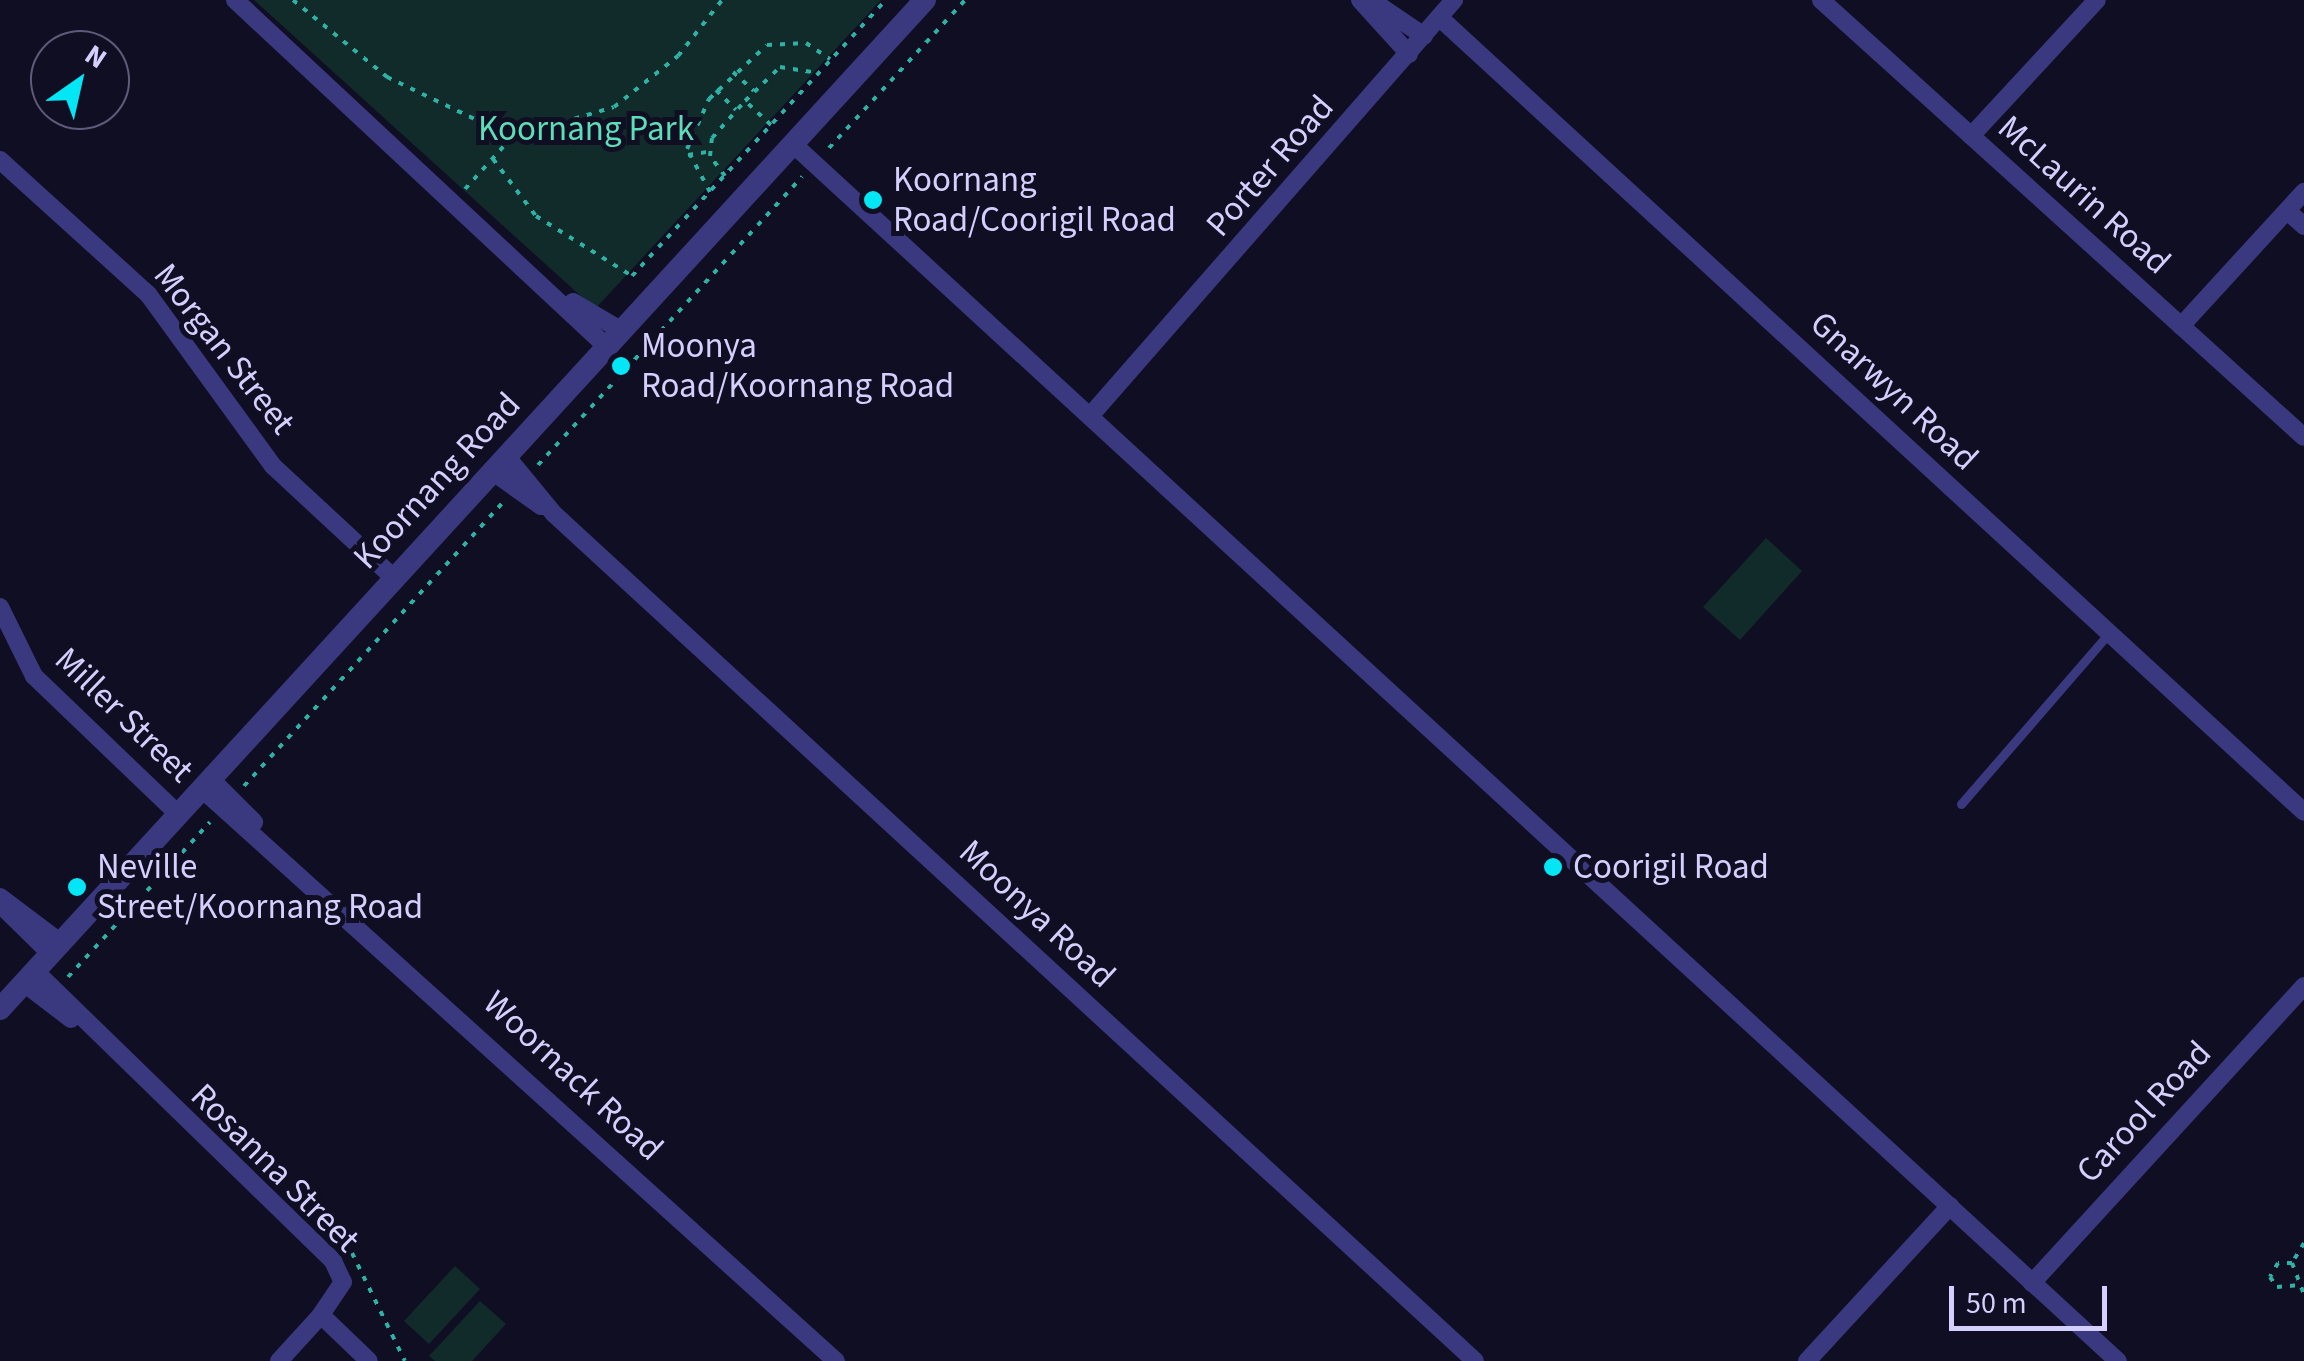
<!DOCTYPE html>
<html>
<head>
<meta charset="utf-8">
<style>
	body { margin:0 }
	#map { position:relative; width:2304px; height:1361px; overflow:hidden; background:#100e22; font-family:"Source Sans 3",sans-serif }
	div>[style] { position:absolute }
	.green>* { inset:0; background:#112b2a }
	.path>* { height:4px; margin-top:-2px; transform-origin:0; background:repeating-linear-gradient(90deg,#2fb2a6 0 5px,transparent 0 13px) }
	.service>* { height:9px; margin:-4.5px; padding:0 4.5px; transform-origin:4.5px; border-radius:4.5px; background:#3a3980 }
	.minor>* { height:18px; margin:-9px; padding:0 9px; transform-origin:9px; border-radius:9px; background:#3a3980 }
	.tertiary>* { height:22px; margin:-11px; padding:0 11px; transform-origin:11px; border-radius:11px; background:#3a3980 }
	.dots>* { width:28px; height:28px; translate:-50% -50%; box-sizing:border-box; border:5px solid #100e22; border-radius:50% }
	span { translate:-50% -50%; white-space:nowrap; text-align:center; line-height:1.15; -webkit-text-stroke:10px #100e22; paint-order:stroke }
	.park-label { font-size:35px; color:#5cdeb9 }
	.street-label { font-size:35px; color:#d3cffe }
	.poi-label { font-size:35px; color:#d3cffe }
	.left { translate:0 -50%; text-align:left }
	.north { position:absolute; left:30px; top:30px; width:100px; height:100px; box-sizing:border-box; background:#100e22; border:2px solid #5e5b7a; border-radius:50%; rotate:34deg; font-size:28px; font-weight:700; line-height:40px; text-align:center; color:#d3cffe }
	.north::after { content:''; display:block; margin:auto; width:35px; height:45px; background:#03e6f6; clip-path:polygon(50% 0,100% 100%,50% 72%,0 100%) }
	.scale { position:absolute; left:1949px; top:1286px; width:158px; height:45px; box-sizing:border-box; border:5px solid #d3cffe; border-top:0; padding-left:12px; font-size:30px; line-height:35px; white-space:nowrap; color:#d3cffe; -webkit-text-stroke:8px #100e22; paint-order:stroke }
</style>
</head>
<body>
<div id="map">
	<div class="green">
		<div style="clip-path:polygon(254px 0,881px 0,595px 309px)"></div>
		<div style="clip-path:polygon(1766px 538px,1802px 571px,1740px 640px,1703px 607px)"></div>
		<div style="clip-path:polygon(455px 1266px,480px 1289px,429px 1344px,404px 1321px)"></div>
		<div style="clip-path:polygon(480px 1301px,506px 1324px,472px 1361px,435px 1361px,429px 1356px)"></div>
	</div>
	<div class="path">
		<div style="left:293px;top:0;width:122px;rotate:39.3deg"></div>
		<div style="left:387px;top:77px;width:139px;rotate:25.6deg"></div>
		<div style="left:733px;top:72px;width:28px;rotate:42deg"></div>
		<div style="left:716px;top:90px;width:28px;rotate:45deg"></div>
		<div style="left:771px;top:125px;width:35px;rotate:-137deg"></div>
		<div style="left:745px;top:101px;width:49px;rotate:-44.2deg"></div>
		<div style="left:780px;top:67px;width:37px;rotate:9deg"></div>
		<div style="left:829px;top:148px;width:201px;rotate:-47.4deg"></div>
		<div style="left:688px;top:155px;width:20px;rotate:-9deg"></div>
		<div style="left:493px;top:159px;width:71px;rotate:53deg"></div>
		<div style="left:536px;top:216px;width:113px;rotate:32deg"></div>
		<div style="left:632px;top:276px;width:375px;rotate:-47.4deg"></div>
		<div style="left:725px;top:176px;width:25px;rotate:-127deg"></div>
		<div style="left:710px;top:156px;width:18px;rotate:-84deg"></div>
		<div style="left:712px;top:138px;width:50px;rotate:-48.3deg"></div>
		<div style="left:465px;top:189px;width:70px;rotate:-47.9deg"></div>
		<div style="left:512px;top:137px;width:106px;rotate:-16.4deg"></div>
		<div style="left:614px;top:107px;width:82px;rotate:-38.6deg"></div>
		<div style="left:678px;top:56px;width:71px;rotate:-51.8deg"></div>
		<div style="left:710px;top:192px;width:49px;rotate:-118.1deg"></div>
		<div style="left:687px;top:149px;width:55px;rotate:-66.3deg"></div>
		<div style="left:709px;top:99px;width:79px;rotate:-43deg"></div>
		<div style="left:767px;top:45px;width:39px;rotate:-3deg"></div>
		<div style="left:806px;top:43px;width:29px;rotate:34deg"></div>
		<div style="left:538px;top:465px;width:391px;rotate:-47.5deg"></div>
		<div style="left:244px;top:786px;width:386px;rotate:-47.6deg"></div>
		<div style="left:68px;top:977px;width:210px;rotate:-47.5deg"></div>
		<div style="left:2304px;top:1243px;width:23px;rotate:121deg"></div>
		<div style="left:2292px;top:1263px;width:34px;rotate:69deg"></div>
		<div style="left:352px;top:1253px;width:120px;rotate:63.9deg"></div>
		<div style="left:2292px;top:1263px;width:14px;rotate:180deg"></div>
		<div style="left:2278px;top:1263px;width:16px;rotate:120deg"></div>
		<div style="left:2270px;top:1277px;width:12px;rotate:55deg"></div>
		<div style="left:2277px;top:1287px;width:23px;rotate:-5deg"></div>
	</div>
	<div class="service">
		<div style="left:1961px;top:804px;width:226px;rotate:-49.1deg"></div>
	</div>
	<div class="minor">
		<div style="left:235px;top:0;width:509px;rotate:43.01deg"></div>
		<div style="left:1360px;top:0;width:73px;rotate:47.8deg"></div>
		<div style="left:1371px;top:0;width:64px;rotate:34.2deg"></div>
		<div style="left:1821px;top:0;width:651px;rotate:42.14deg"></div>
		<div style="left:1440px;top:18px;width:1173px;rotate:42.58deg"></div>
		<div style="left:1971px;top:136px;width:185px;rotate:-47.2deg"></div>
		<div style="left:793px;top:144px;width:1799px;rotate:42.57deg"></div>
		<div style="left:0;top:160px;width:200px;rotate:42.2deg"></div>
		<div style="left:148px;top:294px;width:213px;rotate:54deg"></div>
		<div style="left:273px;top:466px;width:166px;rotate:42.8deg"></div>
		<div style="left:2287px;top:211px;width:23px;rotate:41deg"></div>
		<div style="left:573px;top:302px;width:57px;rotate:30.6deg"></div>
		<div style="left:2181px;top:326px;width:182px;rotate:-47.5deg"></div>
		<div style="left:1090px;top:416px;width:553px;rotate:-48.81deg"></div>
		<div style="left:507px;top:457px;width:74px;rotate:50.5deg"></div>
		<div style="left:554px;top:514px;width:1251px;rotate:42.6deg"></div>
		<div style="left:493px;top:472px;width:59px;rotate:35.3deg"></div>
		<div style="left:0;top:607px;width:77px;rotate:63.8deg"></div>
		<div style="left:34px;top:676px;width:201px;rotate:43.8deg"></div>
		<div style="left:211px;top:779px;width:61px;rotate:45deg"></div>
		<div style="left:202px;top:789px;width:854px;rotate:42.06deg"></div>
		<div style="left:0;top:897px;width:76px;rotate:37deg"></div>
		<div style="left:5px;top:909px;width:64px;rotate:44.4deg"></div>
		<div style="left:35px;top:971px;width:416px;rotate:44.2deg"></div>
		<div style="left:333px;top:1261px;width:23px;rotate:65deg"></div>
		<div style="left:343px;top:1282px;width:40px;rotate:124deg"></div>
		<div style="left:321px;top:1315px;width:66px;rotate:43.8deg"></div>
		<div style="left:24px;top:983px;width:59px;rotate:37.5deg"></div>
		<div style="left:2032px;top:1283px;width:403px;rotate:-47.5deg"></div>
		<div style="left:279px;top:1361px;width:62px;rotate:-47.6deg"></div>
		<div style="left:1807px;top:1361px;width:211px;rotate:-47.3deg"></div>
	</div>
	<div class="tertiary">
		<div style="left:0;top:1009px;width:1369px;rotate:-47.49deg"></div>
	</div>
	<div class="dots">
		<div style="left:873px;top:200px;background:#03e6f6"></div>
		<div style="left:621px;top:366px;background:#03e6f6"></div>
		<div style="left:1553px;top:867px;background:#03e6f6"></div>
		<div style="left:77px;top:887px;background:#03e6f6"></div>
	</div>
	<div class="park-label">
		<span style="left:586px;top:129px">Koornang Park</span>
	</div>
	<div class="street-label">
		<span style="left:1270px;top:166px;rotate:-49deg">Porter Road</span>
		<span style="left:2084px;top:195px;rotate:42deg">McLaurin Road</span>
		<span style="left:224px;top:349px;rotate:52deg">Morgan Street</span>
		<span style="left:1894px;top:391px;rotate:43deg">Gnarwyn Road</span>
		<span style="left:437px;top:481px;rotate:-47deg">Koornang Road</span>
		<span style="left:124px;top:715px;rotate:44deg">Miller Street</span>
		<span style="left:1037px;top:914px;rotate:43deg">Moonya Road</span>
		<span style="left:573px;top:1076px;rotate:43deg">Woornack Road</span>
		<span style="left:2144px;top:1112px;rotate:-47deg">Carool Road</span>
		<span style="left:275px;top:1168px;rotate:45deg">Rosanna Street</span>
	</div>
	<div class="poi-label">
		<span class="left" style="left:893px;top:200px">Koornang<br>Road/Coorigil Road</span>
		<span class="left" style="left:641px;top:366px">Moonya<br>Road/Koornang Road</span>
		<span class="left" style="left:97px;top:887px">Neville<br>Street/Koornang Road</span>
		<span class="left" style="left:1573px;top:867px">Coorigil Road</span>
	</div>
	<div class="north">N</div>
	<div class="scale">50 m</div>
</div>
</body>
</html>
